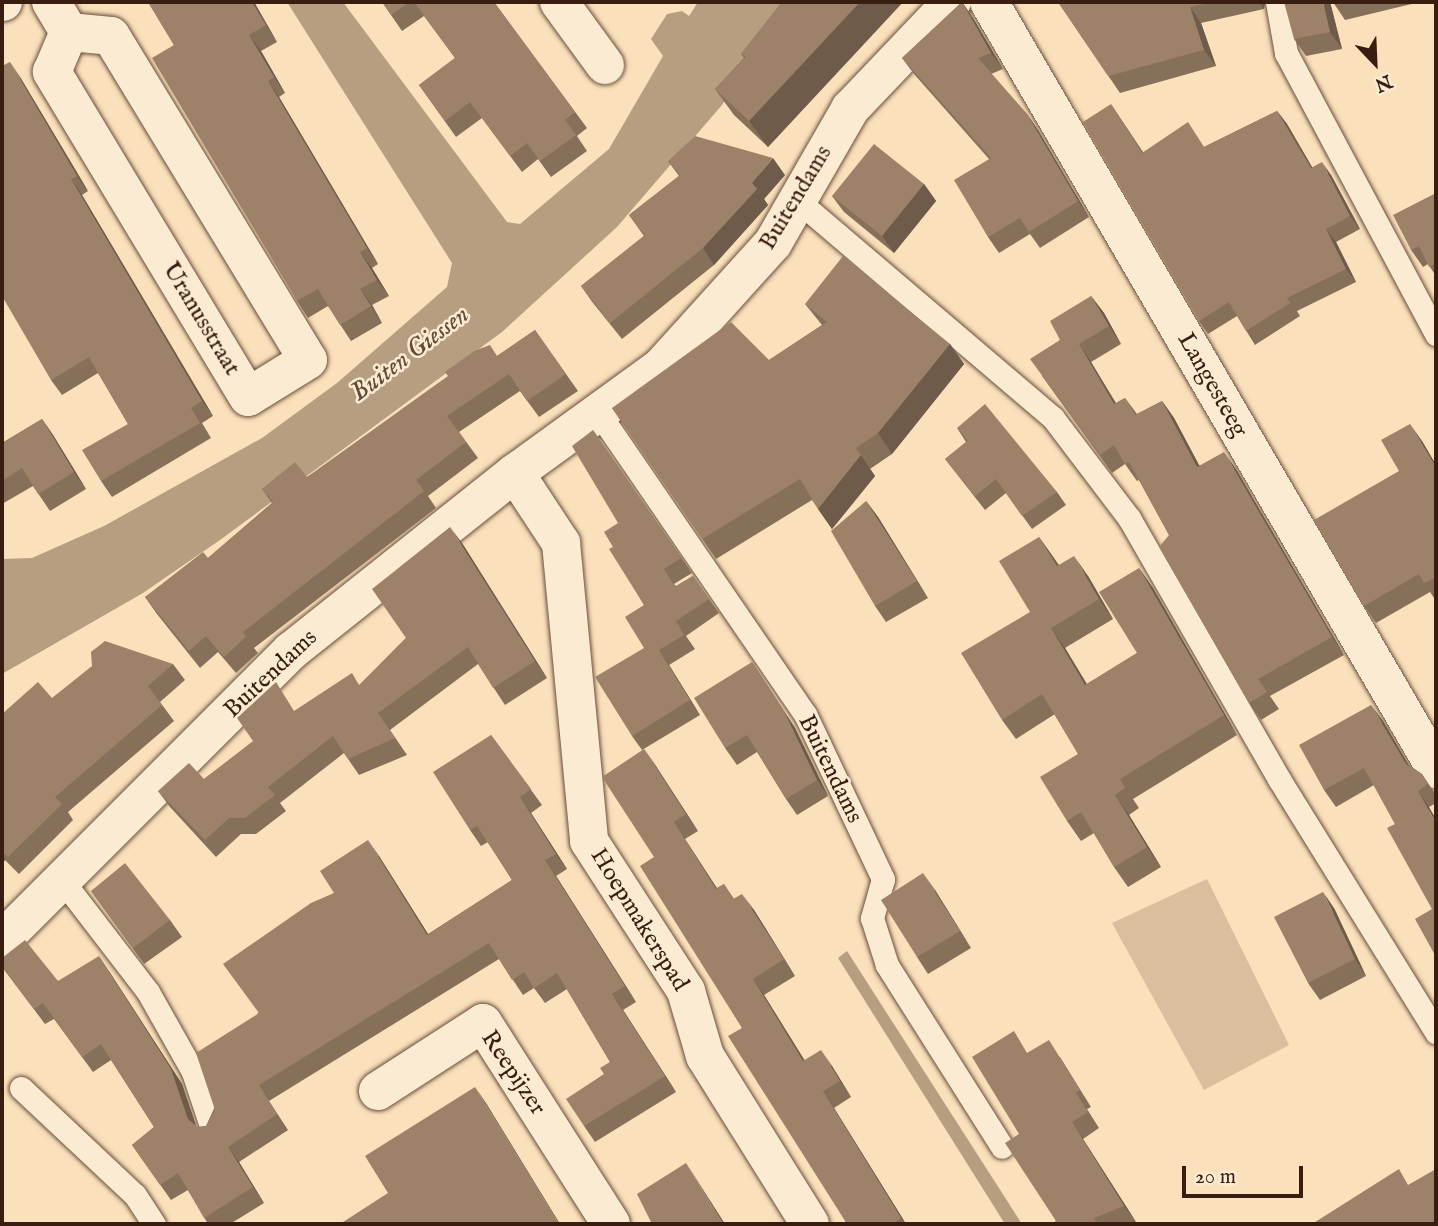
<!DOCTYPE html>
<html>
<head>
<meta charset="utf-8">
<style>
	body { margin:0 }
	#map { position:relative; width:1438px; height:1226px; overflow:hidden; background:#fae0bb; font-family:"IM FELL English",serif }
	div>[style] { position:absolute }
	.green>* { inset:0; background:#d9bf9e }
	.water>* { inset:0; background:#b89e81 }
	.roads { filter:drop-shadow(0 0 2px #694e3c) drop-shadow(0 0 2px #694e3c) }
	.lane>* { height:23px; margin:-11.5px; padding:0 11.5px; transform-origin:11.5px; border-radius:11.5px; background:#fcebd3 }
	.street>* { height:38px; margin:-19px; padding:0 19px; transform-origin:19px; border-radius:19px; background:#fcebd3 }
	.secondary>* { height:38px; margin:-19px; padding:0 19px; transform-origin:19px; border-radius:19px; background:#fcebd3 }
	.wall>* { inset:0; background:#87705a }
	.shaded-wall>* { inset:0; background:#6e5b4a }
	.building>* { inset:0; background:#9d8269 }
	span { translate:-50% -50%; white-space:nowrap; text-align:center; line-height:1.15; -webkit-text-stroke:5px #fcebd3; paint-order:stroke }
	.street-label { font-size:24px; color:#391d11 }
	.water-label { font-size:26px; color:#654a38; font-style:italic }
	.frame { position:absolute; inset:0; border:4px solid #391d11; pointer-events:none }
	.north { position:absolute; left:1340px; top:28px; width:70px; height:70px; -webkit-text-stroke:5px #fcebd3; paint-order:stroke; rotate:157deg; font-size:19px; font-weight:700; line-height:28px; text-align:center; color:#391d11 }
	.north::after { content:''; display:block; margin:auto; width:24px; height:32px; background:#391d11; clip-path:polygon(50% 0,100% 100%,50% 72%,0 100%) }
	.scale { position:absolute; left:1182px; top:1166px; width:121px; height:32px; box-sizing:border-box; border:4px solid #391d11; border-top:0; padding-left:9px; font-size:21px; line-height:24px; white-space:nowrap; color:#391d11; -webkit-text-stroke:5px #fcebd3; paint-order:stroke }
</style>
</head>
<body>
<div id="map">
	<div class="green">
		<div style="clip-path:polygon(1207px 879px,1289px 1045px,1204px 1090px,1112px 923px)"></div>
	</div>
	<div class="water">
		<div style="clip-path:polygon(287px 2px,343px 2px,507px 222px,520px 224px,609px 149px,663px 56px,651px 39px,667px 14px,682px 11px,689px 16px,698px 2px,794px 2px,722px 105px,617px 227px,502px 332px,220px 540px,143px 593px,2px 674px,2px 559px,32px 558px,104px 526px,262px 438px,337px 383px,447px 287px,452px 263px)"></div>
		<div style="clip-path:polygon(847px 951px,1022px 1224px,1005px 1224px,838px 958px)"></div>
	</div>
	<div class="roads">
		<div class="lane">
			<div style="left:1277px;top:2px;width:52px;rotate:80deg"></div>
			<div style="left:1286px;top:53px;width:319px;rotate:61.9deg"></div>
			<div style="left:797px;top:200px;width:336px;rotate:40.4deg"></div>
			<div style="left:1053px;top:418px;width:126px;rotate:52.8deg"></div>
			<div style="left:1129px;top:518px;width:301px;rotate:60.1deg"></div>
			<div style="left:1279px;top:779px;width:298px;rotate:58.2deg"></div>
			<div style="left:598px;top:412px;width:366px;rotate:55.6deg"></div>
			<div style="left:805px;top:714px;width:183px;rotate:64.7deg"></div>
			<div style="left:883px;top:879px;width:41px;rotate:105.8deg"></div>
			<div style="left:872px;top:918px;width:49px;rotate:72.3deg"></div>
			<div style="left:887px;top:965px;width:215px;rotate:57.7deg"></div>
			<div style="left:62px;top:880px;width:141px;rotate:52.5deg"></div>
			<div style="left:148px;top:992px;width:92px;rotate:60.6deg"></div>
			<div style="left:193px;top:1072px;width:60px;rotate:71.6deg"></div>
			<div style="left:21px;top:1088px;width:156px;rotate:43.2deg"></div>
			<div style="left:135px;top:1195px;width:35px;rotate:57deg"></div>
		</div>
		<div class="street">
			<div style="left:2px;top:2px;width:1px"></div>
			<div style="left:51px;top:2px;width:35px;rotate:59deg"></div>
			<div style="left:559px;top:2px;width:78px;rotate:53.9deg"></div>
			<div style="left:989px;top:2px;width:888px;rotate:59.77deg"></div>
			<div style="left:69px;top:32px;width:42px;rotate:5.4deg"></div>
			<div style="left:111px;top:36px;width:379px;rotate:58.7deg"></div>
			<div style="left:308px;top:360px;width:70px;rotate:148.3deg"></div>
			<div style="left:248px;top:397px;width:380px;rotate:-121.1deg"></div>
			<div style="left:52px;top:72px;width:43px;rotate:-67deg"></div>
			<div style="left:515px;top:473px;width:84px;rotate:56.7deg"></div>
			<div style="left:561px;top:543px;width:299px;rotate:84.6deg"></div>
			<div style="left:589px;top:841px;width:179px;rotate:57.1deg"></div>
			<div style="left:686px;top:991px;width:68px;rotate:73.7deg"></div>
			<div style="left:705px;top:1056px;width:198px;rotate:58deg"></div>
			<div style="left:378px;top:1091px;width:125px;rotate:-32.9deg"></div>
			<div style="left:483px;top:1023px;width:238px;rotate:57.5deg"></div>
		</div>
		<div class="secondary">
			<div style="left:2px;top:940px;width:409px;rotate:-45deg"></div>
			<div style="left:291px;top:651px;width:286px;rotate:-38.5deg"></div>
			<div style="left:515px;top:473px;width:180px;rotate:-36deg"></div>
			<div style="left:661px;top:367px;width:167px;rotate:-47.9deg"></div>
			<div style="left:773px;top:243px;width:155px;rotate:-60.1deg"></div>
			<div style="left:850px;top:109px;width:148px;rotate:-46.4deg"></div>
		</div>
	</div>
	<div class="wall">
		<div style="clip-path:polygon(148px 2px,254px 2px,277px 42px,261px 51px,285px 93px,279px 97px,378px 264px,372px 268px,389px 296px,372px 305px,382px 323px,351px 341px,328px 306px,308px 318px,297px 301px,174px 45px)"></div>
		<div style="clip-path:polygon(382px 2px,494px 2px,587px 128px,577px 136px,587px 151px,551px 177px,538px 159px,522px 172px,482px 118px,456px 137px,419px 85px,455px 58px,424px 16px,402px 31px)"></div>
		<div style="clip-path:polygon(782px 2px,903px 2px,768px 147px,734px 115px,715px 89px,744px 58px,741px 54px)"></div>
		<div style="clip-path:polygon(962px 2px,973px 18px,1003px 69px,991px 74px,1027px 114px,1038px 130px,1089px 217px,1040px 248px,1030px 234px,999px 253px,988px 237px,989px 159px,914px 74px,902px 58px)"></div>
		<div style="clip-path:polygon(1058px 2px,1265px 2px,1264px 9px,1201px 23px,1216px 66px,1120px 93px)"></div>
		<div style="clip-path:polygon(1330px 2px,1342px 49px,1306px 56px,1294px 39px)"></div>
		<div style="clip-path:polygon(1333px 2px,1436px 2px,1420px 2px,1345px 20px)"></div>
		<div style="clip-path:polygon(20px 77px,88px 191px,82px 195px,213px 416px,202px 423px,211px 438px,112px 497px,101px 481px,128px 424px,98px 373px,62px 395px,51px 380px)"></div>
		<div style="clip-path:polygon(1111px 104px,1143px 152px,1204px 147px,1277px 111px,1287px 124px,1312px 167px,1331px 175px,1360px 229px,1336px 242px,1356px 282px,1297px 311px,1300px 316px,1255px 345px,1237px 316px,1208px 334px,1199px 321px)"></div>
		<div style="clip-path:polygon(668px 161px,785px 175px,764px 199px,768px 205px,714px 265px,622px 339px,593px 303px,581px 286px,644px 236px,629px 215px,679px 176px)"></div>
		<div style="clip-path:polygon(924px 184px,936px 201px,894px 253px,844px 212px,832px 196px)"></div>
		<div style="clip-path:polygon(1436px 194px,1436px 276px,1428px 264px,1423px 267px,1411px 250px)"></div>
		<div style="clip-path:polygon(1091px 296px,1104px 313px,1121px 344px,1091px 362px,1116px 403px,1125px 398px,1137px 414px,1162px 401px,1174px 418px,1199px 465px,1236px 469px,1344px 655px,1270px 696px,1279px 709px,1261px 720px,1249px 703px,1169px 535px,1139px 480px,1137px 481px,1125px 464px,1112px 473px,1042px 376px,1060px 340px)"></div>
		<div style="clip-path:polygon(805px 304px,950px 344px,964px 364px,892px 454px,870px 469px,875px 476px,832px 529px,812px 500px,716px 559px,612px 408px,769px 360px,822px 325px)"></div>
		<div style="clip-path:polygon(535px 330px,578px 391px,539px 417px,520px 391px,459px 432px,478px 458px,428px 496px,436px 508px,254px 648px,258px 653px,236px 673px,218px 652px,200px 668px,157px 614px,145px 597px,208px 558px,272px 503px,262px 489px,307px 477px,497px 356px)"></div>
		<div style="clip-path:polygon(42px 419px,53px 435px,86px 489px,50px 511px,33px 486px,2px 504px,2px 443px)"></div>
		<div style="clip-path:polygon(957px 428px,1057px 492px,1066px 505px,1032px 529px,1006px 493px,985px 510px,945px 459px,966px 442px)"></div>
		<div style="clip-path:polygon(593px 430px,692px 573px,674px 584px,676px 586px,693px 576px,719px 613px,686px 636px,695px 649px,669px 665px,700px 715px,642px 750px,632px 736px,644px 648px,644px 605px,613px 547px,618px 523px)"></div>
		<div style="clip-path:polygon(1422px 441px,1436px 465px,1436px 601px,1430px 592px,1376px 623px,1364px 606px,1399px 471px)"></div>
		<div style="clip-path:polygon(866px 501px,878px 517px,928px 598px,886px 622px,875px 606px)"></div>
		<div style="clip-path:polygon(1039px 537px,1059px 565px,1088px 576px,1113px 619px,1065px 648px,1087px 684px,1137px 653px,1139px 568px,1153px 588px,1237px 735px,1133px 799px,1139px 808px,1129px 815px,1161px 867px,1128px 887px,1114px 867px,1094px 833px,1081px 841px,1067px 821px,1078px 754px,1055px 714px,1016px 739px,1002px 720px,1030px 612px)"></div>
		<div style="clip-path:polygon(462px 543px,547px 678px,505px 705px,478px 664px,390px 730px,407px 755px,359px 775px,344px 753px,280px 803px,286px 811px,256px 834px,241px 834px,216px 857px,170px 807px,158px 791px,204px 779px,295px 711px,360px 685px,406px 638px)"></div>
		<div style="clip-path:polygon(752px 662px,795px 728px,828px 796px,797px 815px,786px 799px,757px 752px,737px 765px,725px 748px)"></div>
		<div style="clip-path:polygon(173px 664px,185px 680px,160px 702px,174px 721px,68px 812px,73px 820px,19px 874px,5px 860px,2px 864px,2px 714px,52px 698px)"></div>
		<div style="clip-path:polygon(1383px 721px,1409px 765px,1422px 774px,1436px 795px,1436px 803px,1429px 807px,1432px 909px,1395px 824px,1374px 785px,1336px 807px,1324px 790px)"></div>
		<div style="clip-path:polygon(491px 735px,542px 805px,531px 813px,567px 869px,556px 876px,636px 1002px,623px 1010px,676px 1092px,595px 1142px,584px 1126px,604px 1074px,610px 1062px,567px 989px,545px 1003px,534px 988px,523px 995px,499px 959px,269px 1101px,288px 1130px,239px 1162px,264px 1203px,230px 1224px,208px 1224px,188px 1190px,171px 1200px,132px 1145px,154px 1127px,111px 1060px,93px 1072px,54px 1019px,45px 1024px,2px 967px,58px 981px,109px 971px,182px 1084px,196px 1126px,198px 1127px,206px 1126px,258px 1013px,334px 893px,379px 856px,428px 934px,512px 880px,488px 842px,481px 846px,470px 830px)"></div>
		<div style="clip-path:polygon(644px 749px,698px 831px,685px 839px,717px 888px,724px 884px,734px 899px,754px 910px,795px 976px,764px 995px,804px 1060px,832px 1066px,851px 1097px,834px 1108px,906px 1224px,847px 1224px,742px 1028px)"></div>
		<div style="clip-path:polygon(935px 890px,971px 948px,928px 974px,917px 957px)"></div>
		<div style="clip-path:polygon(91px 891px,170px 920px,182px 937px,144px 964px)"></div>
		<div style="clip-path:polygon(1334px 908px,1366px 976px,1320px 1000px,1308px 983px)"></div>
		<div style="clip-path:polygon(1028px 1052px,1060px 1057px,1091px 1107px,1087px 1109px,1099px 1128px,1083px 1139px,1136px 1222px,1130px 1224px,1052px 1224px,1056px 1221px,1019px 1134px)"></div>
	</div>
	<div class="shaded-wall">
		<div style="clip-path:polygon(252px 2px,254px 2px,277px 42px,266px 25px)"></div>
		<div style="clip-path:polygon(860px 2px,903px 2px,768px 147px,749px 121px)"></div>
		<div style="clip-path:polygon(962px 2px,973px 18px,1003px 69px,991px 53px)"></div>
		<div style="clip-path:polygon(1259px 2px,1265px 2px,1264px 9px)"></div>
		<div style="clip-path:polygon(1323px 2px,1330px 2px,1342px 49px,1330px 32px)"></div>
		<div style="clip-path:polygon(1190px 7px,1201px 23px,1216px 66px,1204px 50px)"></div>
		<div style="clip-path:polygon(249px 35px,261px 51px,285px 93px,274px 77px)"></div>
		<div style="clip-path:polygon(10px 62px,20px 77px,88px 191px,77px 176px)"></div>
		<div style="clip-path:polygon(268px 81px,279px 97px,378px 264px,367px 248px)"></div>
		<div style="clip-path:polygon(1277px 111px,1287px 124px,1320px 181px,1311px 168px)"></div>
		<div style="clip-path:polygon(1027px 114px,1038px 130px,1089px 217px,1078px 201px)"></div>
		<div style="clip-path:polygon(773px 158px,785px 175px,764px 199px,768px 205px,714px 265px,703px 248px,752px 183px)"></div>
		<div style="clip-path:polygon(1322px 162px,1331px 175px,1360px 229px,1350px 216px)"></div>
		<div style="clip-path:polygon(71px 179px,82px 195px,213px 416px,202px 401px)"></div>
		<div style="clip-path:polygon(924px 184px,936px 201px,894px 253px,882px 236px)"></div>
		<div style="clip-path:polygon(1326px 229px,1336px 242px,1356px 282px,1346px 269px)"></div>
		<div style="clip-path:polygon(360px 252px,372px 268px,389px 296px,377px 280px)"></div>
		<div style="clip-path:polygon(360px 289px,372px 305px,382px 323px)"></div>
		<div style="clip-path:polygon(1091px 296px,1104px 313px,1121px 344px,1109px 326px)"></div>
		<div style="clip-path:polygon(950px 344px,964px 364px,892px 454px,878px 433px)"></div>
		<div style="clip-path:polygon(1079px 344px,1091px 362px,1126px 421px,1114px 404px)"></div>
		<div style="clip-path:polygon(1162px 401px,1174px 418px,1209px 484px,1197px 467px)"></div>
		<div style="clip-path:polygon(42px 419px,53px 435px,86px 489px,74px 472px)"></div>
		<div style="clip-path:polygon(1410px 424px,1422px 441px,1436px 465px,1436px 468px)"></div>
		<div style="clip-path:polygon(856px 448px,875px 476px,832px 529px,818px 509px)"></div>
		<div style="clip-path:polygon(1224px 452px,1236px 469px,1344px 655px,1332px 637px)"></div>
		<div style="clip-path:polygon(866px 501px,878px 517px,928px 598px,917px 581px)"></div>
		<div style="clip-path:polygon(450px 527px,462px 543px,547px 678px,535px 661px)"></div>
		<div style="clip-path:polygon(1039px 537px,1053px 557px,1071px 586px,1057px 566px)"></div>
		<div style="clip-path:polygon(1074px 556px,1088px 576px,1113px 619px,1099px 599px)"></div>
		<div style="clip-path:polygon(1139px 568px,1153px 588px,1237px 735px,1224px 715px)"></div>
		<div style="clip-path:polygon(1051px 628px,1065px 648px,1099px 705px,1085px 685px)"></div>
		<div style="clip-path:polygon(659px 650px,669px 665px,700px 715px,690px 700px)"></div>
		<div style="clip-path:polygon(752px 662px,795px 728px,828px 796px,817px 780px)"></div>
		<div style="clip-path:polygon(1371px 705px,1383px 721px,1417px 780px,1406px 764px)"></div>
		<div style="clip-path:polygon(644px 749px,656px 766px,698px 831px,686px 814px)"></div>
		<div style="clip-path:polygon(1418px 791px,1429px 807px,1436px 819px,1436px 823px)"></div>
		<div style="clip-path:polygon(1115px 795px,1129px 815px,1161px 867px,1147px 847px)"></div>
		<div style="clip-path:polygon(520px 797px,531px 813px,567px 869px,556px 854px)"></div>
		<div style="clip-path:polygon(674px 822px,685px 839px,727px 905px,716px 889px)"></div>
		<div style="clip-path:polygon(368px 840px,379px 856px,438px 950px,427px 935px)"></div>
		<div style="clip-path:polygon(2px 855px,5px 860px,2px 864px)"></div>
		<div style="clip-path:polygon(545px 860px,556px 876px,636px 1002px,625px 986px)"></div>
		<div style="clip-path:polygon(923px 873px,935px 890px,971px 948px,960px 931px)"></div>
		<div style="clip-path:polygon(1323px 892px,1334px 908px,1366px 976px,1355px 959px)"></div>
		<div style="clip-path:polygon(742px 894px,754px 910px,795px 976px,784px 959px)"></div>
		<div style="clip-path:polygon(99px 956px,182px 1084px,199px 1134px,188px 1119px)"></div>
		<div style="clip-path:polygon(753px 979px,764px 995px,815px 1077px,803px 1061px)"></div>
		<div style="clip-path:polygon(612px 994px,623px 1010px,676px 1092px,665px 1076px)"></div>
		<div style="clip-path:polygon(821px 1050px,832px 1066px,851px 1097px,840px 1081px)"></div>
		<div style="clip-path:polygon(475px 1087px,486px 1103px,560px 1224px,559px 1224px)"></div>
		<div style="clip-path:polygon(823px 1091px,834px 1108px,906px 1224px,901px 1218px)"></div>
		<div style="clip-path:polygon(1072px 1122px,1083px 1139px,1136px 1222px,1124px 1206px)"></div>
		<div style="clip-path:polygon(228px 1147px,239px 1162px,264px 1203px,253px 1187px)"></div>
		<div style="clip-path:polygon(686px 1163px,695px 1177px,725px 1224px,723px 1224px)"></div>
	</div>
	<div class="building">
		<div style="clip-path:polygon(148px 2px,252px 2px,266px 25px,249px 35px,274px 77px,268px 81px,367px 248px,360px 252px,377px 280px,360px 289px,371px 306px,340px 325px,318px 289px,297px 301px,152px 58px,174px 45px)"></div>
		<div style="clip-path:polygon(382px 2px,409px 2px,391px 15px)"></div>
		<div style="clip-path:polygon(414px 2px,494px 2px,575px 112px,565px 120px,576px 135px,540px 161px,527px 143px,510px 156px,470px 102px,445px 121px,419px 85px,455px 58px)"></div>
		<div style="clip-path:polygon(782px 2px,860px 2px,749px 121px,715px 89px,746px 57px,741px 54px)"></div>
		<div style="clip-path:polygon(962px 2px,991px 53px,978px 58px,1027px 114px,1078px 201px,1029px 232px,1020px 218px,988px 237px,954px 180px,991px 158px,902px 58px)"></div>
		<div style="clip-path:polygon(1058px 2px,1213px 2px,1190px 7px,1204px 50px,1108px 76px)"></div>
		<div style="clip-path:polygon(1284px 2px,1323px 2px,1330px 32px,1294px 39px)"></div>
		<div style="clip-path:polygon(10px 62px,77px 176px,71px 179px,202px 401px,191px 408px,200px 423px,101px 481px,82px 450px,128px 424px,89px 357px,51px 380px,2px 296px,2px 66px)"></div>
		<div style="clip-path:polygon(1111px 104px,1142px 153px,1188px 122px,1204px 147px,1277px 111px,1311px 168px,1322px 162px,1350px 216px,1326px 229px,1346px 269px,1287px 298px,1290px 303px,1246px 331px,1229px 302px,1199px 321px,1083px 122px)"></div>
		<div style="clip-path:polygon(695px 136px,773px 158px,752px 183px,757px 189px,703px 248px,610px 323px,581px 286px,645px 235px,629px 215px,680px 175px,668px 161px)"></div>
		<div style="clip-path:polygon(874px 144px,924px 184px,882px 236px,832px 196px)"></div>
		<div style="clip-path:polygon(1436px 193px,1436px 263px,1429px 267px,1419px 246px,1411px 250px,1393px 215px)"></div>
		<div style="clip-path:polygon(843px 256px,950px 344px,878px 433px,856px 448px,861px 455px,818px 509px,800px 479px,702px 539px,612px 408px,731px 322px,769px 360px,827px 322px,805px 304px)"></div>
		<div style="clip-path:polygon(1091px 296px,1109px 326px,1079px 344px,1114px 404px,1125px 398px,1135px 415px,1162px 401px,1197px 467px,1224px 452px,1332px 637px,1258px 679px,1267px 692px,1249px 703px,1159px 547px,1169px 535px,1129px 462px,1125px 464px,1114px 445px,1100px 455px,1030px 359px,1060px 340px,1050px 321px)"></div>
		<div style="clip-path:polygon(535px 330px,566px 374px,527px 401px,509px 374px,447px 416px,466px 442px,416px 480px,424px 491px,243px 632px,246px 637px,224px 657px,206px 636px,189px 651px,145px 597px,203px 552px,208px 558px,273px 502px,262px 489px,295px 462px,307px 477px,448px 376px,445px 372px,474px 351px,490px 345px,497px 356px)"></div>
		<div style="clip-path:polygon(985px 404px,1057px 492px,1022px 516px,996px 479px,975px 496px,945px 459px,968px 441px,957px 428px)"></div>
		<div style="clip-path:polygon(42px 419px,74px 472px,38px 494px,22px 468px,2px 481px,2px 443px)"></div>
		<div style="clip-path:polygon(1410px 424px,1436px 467px,1436px 577px,1424px 583px,1419px 574px,1364px 606px,1314px 520px,1399px 471px,1381px 440px)"></div>
		<div style="clip-path:polygon(593px 430px,681px 558px,664px 569px,675px 587px,693px 576px,709px 599px,676px 621px,684px 635px,659px 650px,690px 700px,632px 736px,595px 677px,644px 648px,625px 617px,644px 605px,609px 549px,613px 547px,604px 532px,618px 523px,572px 446px)"></div>
		<div style="clip-path:polygon(866px 501px,917px 581px,875px 606px,831px 531px)"></div>
		<div style="clip-path:polygon(450px 527px,535px 661px,493px 688px,468px 647px,378px 713px,395px 738px,348px 759px,333px 736px,268px 787px,275px 795px,245px 818px,229px 818px,205px 840px,158px 791px,189px 763px,204px 779px,253px 741px,237px 718px,276px 682px,294px 711px,352px 673px,359px 685px,406px 638px,372px 589px)"></div>
		<div style="clip-path:polygon(1039px 537px,1057px 566px,1074px 556px,1099px 599px,1051px 628px,1085px 685px,1137px 653px,1099px 592px,1139px 568px,1224px 715px,1120px 779px,1125px 788px,1115px 795px,1147px 847px,1114px 867px,1081px 812px,1067px 821px,1040px 777px,1078px 754px,1042px 694px,1002px 720px,961px 653px,1030px 612px,999px 561px)"></div>
		<div style="clip-path:polygon(105px 641px,173px 664px,148px 686px,162px 705px,55px 797px,62px 804px,8px 857px,2px 851px,2px 714px,38px 682px,52px 698px,92px 666px,91px 652px)"></div>
		<div style="clip-path:polygon(752px 662px,784px 711px,817px 780px,786px 799px,747px 735px,725px 748px,694px 698px)"></div>
		<div style="clip-path:polygon(1371px 705px,1406px 764px,1422px 774px,1428px 784px,1418px 791px,1436px 823px,1436px 957px,1415px 919px,1432px 909px,1387px 828px,1395px 824px,1364px 768px,1324px 790px,1299px 745px)"></div>
		<div style="clip-path:polygon(491px 735px,531px 789px,520px 797px,556px 854px,545px 860px,625px 986px,612px 994px,665px 1076px,584px 1126px,566px 1099px,604px 1074px,600px 1068px,610px 1062px,557px 973px,534px 988px,524px 972px,512px 980px,489px 943px,259px 1085px,277px 1114px,228px 1147px,253px 1187px,204px 1218px,178px 1173px,160px 1185px,132px 1145px,154px 1127px,101px 1044px,82px 1057px,43px 1003px,34px 1009px,2px 966px,2px 958px,25px 940px,58px 981px,99px 956px,171px 1069px,188px 1119px,198px 1127px,206px 1126px,215px 1110px,196px 1053px,259px 1013px,223px 964px,311px 903px,334px 893px,320px 871px,368px 840px,427px 935px,512px 880px,477px 826px,470px 830px,433px 772px)"></div>
		<div style="clip-path:polygon(644px 749px,686px 814px,674px 822px,716px 889px,724px 884px,733px 899px,742px 894px,784px 959px,753px 979px,803px 1061px,821px 1050px,840px 1081px,823px 1091px,901px 1218px,892px 1224px,847px 1224px,728px 1036px,742px 1028px,640px 866px,654px 857px,602px 777px)"></div>
		<div style="clip-path:polygon(125px 863px,170px 920px,133px 948px,91px 891px)"></div>
		<div style="clip-path:polygon(923px 873px,960px 931px,917px 957px,881px 900px)"></div>
		<div style="clip-path:polygon(1323px 892px,1355px 959px,1308px 983px,1274px 917px)"></div>
		<div style="clip-path:polygon(1014px 1031px,1027px 1053px,1049px 1040px,1080px 1090px,1076px 1093px,1088px 1112px,1072px 1122px,1124px 1206px,1094px 1218px,1097px 1224px,1052px 1224px,1056px 1221px,1005px 1143px,1019px 1134px,972px 1057px)"></div>
		<div style="clip-path:polygon(475px 1087px,559px 1224px,340px 1224px,388px 1193px,365px 1156px)"></div>
		<div style="clip-path:polygon(686px 1163px,723px 1224px,652px 1224px,637px 1194px)"></div>
		<div style="clip-path:polygon(1399px 1169px,1408px 1185px,1436px 1169px,1436px 1224px,1312px 1224px)"></div>
	</div>
	<div class="street-label">
		<span style="left:796px;top:198px;rotate:-59deg">Buitendams</span>
		<span style="left:201px;top:319px;rotate:59deg">Uranusstraat</span>
		<span style="left:1212px;top:385px;rotate:60deg">Langesteeg</span>
		<span style="left:271px;top:674px;rotate:-43deg">Buitendams</span>
		<span style="left:830px;top:769px;rotate:64deg">Buitendams</span>
		<span style="left:639px;top:920px;rotate:58deg">Hoepmakerspad</span>
		<span style="left:513px;top:1073px;rotate:56deg">Reepijzer</span>
	</div>
	<div class="water-label">
		<span style="left:410px;top:354px;rotate:-37deg">Buiten Giessen</span>
	</div>
	<div class="frame"></div>
	<div class="north">N</div>
	<div class="scale">20 m</div>
</div>
</body>
</html>
